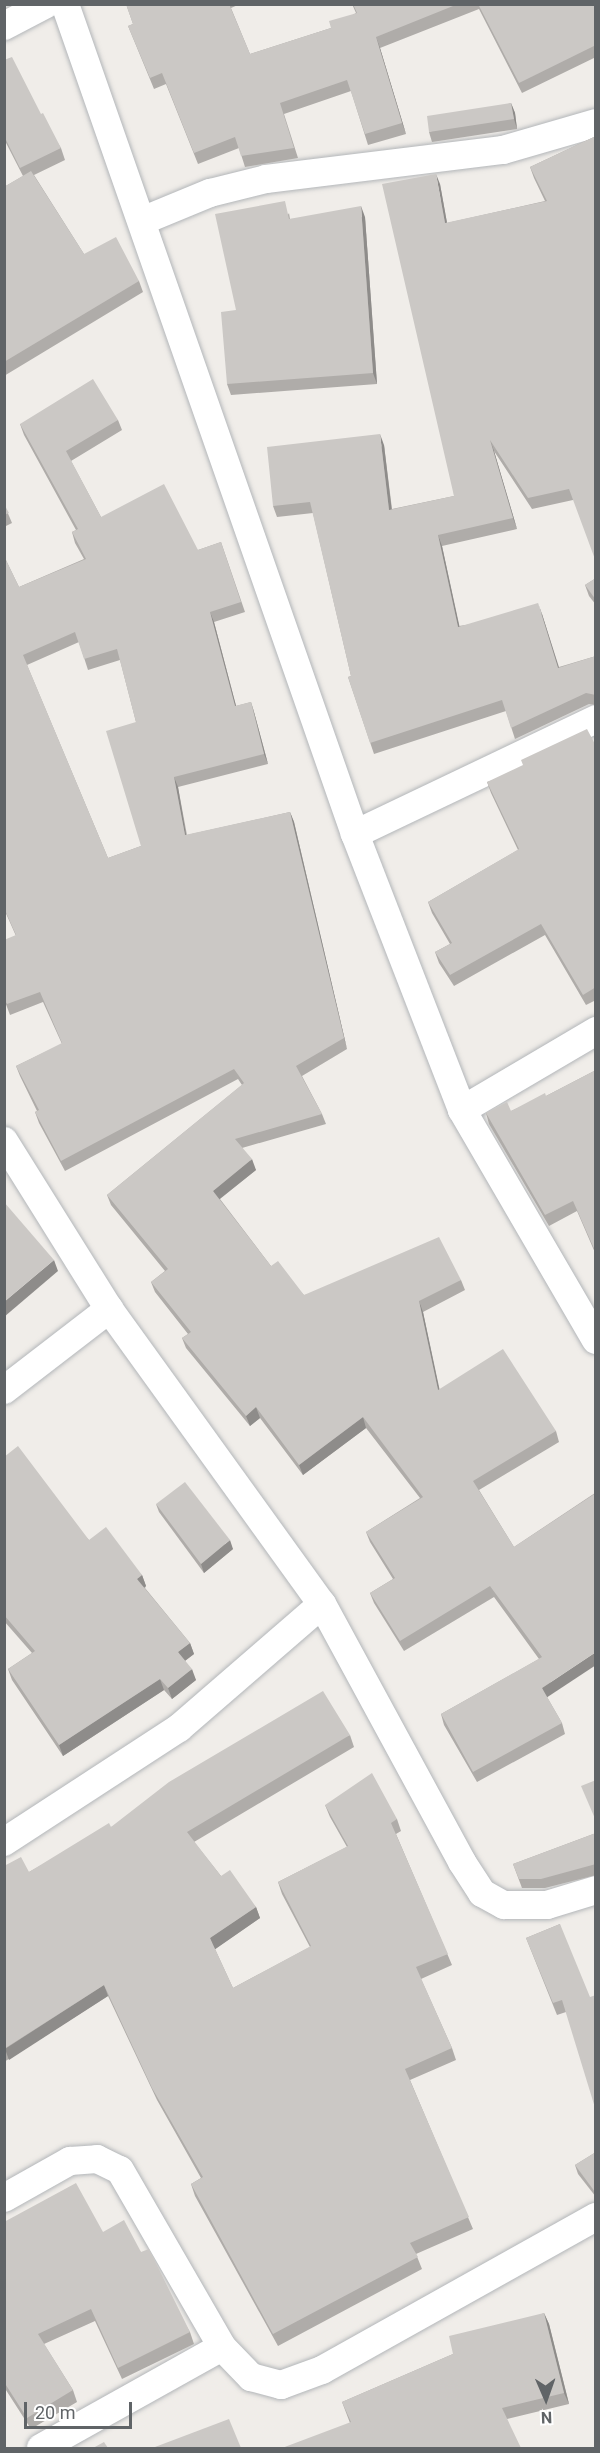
<!DOCTYPE html>
<html>
<head>
<meta charset="utf-8">
<style>
	body { margin:0 }
	#map { position:relative; width:600px; height:2453px; overflow:hidden; background:#f0ede9; font-family:Roboto,sans-serif }
	div>[style] { position:absolute }
	.roads { filter:drop-shadow(0 0 2px #b3b6b9) drop-shadow(0 0 2px #b3b6b9) }
	.minor>* { height:28px; margin:-14px; padding:0 14px; transform-origin:14px; border-radius:14px; background:#fff }
	.wall>* { inset:0; background:#afaca9 }
	.shaded-wall>* { inset:0; background:#8e8c8a }
	.building>* { inset:0; background:#cbc8c5 }
	span { translate:-50% -50%; white-space:nowrap; text-align:center; line-height:1.15; -webkit-text-stroke:4.5px #fff; paint-order:stroke }
	.frame { position:absolute; inset:0; border:6px solid #606467; pointer-events:none }
	.north { position:absolute; left:516px; top:2369px; width:60px; height:60px; -webkit-text-stroke:4px #fff; paint-order:stroke; rotate:178deg; font-size:16px; font-weight:700; line-height:24px; text-align:center; color:#606467 }
	.north::after { content:''; display:block; margin:auto; width:21px; height:27px; background:#606467; clip-path:polygon(50% 0,100% 100%,50% 72%,0 100%) }
	.scale { position:absolute; left:24px; top:2402px; width:108px; height:27px; box-sizing:border-box; border:3px solid #606467; border-top:0; padding-left:8px; font-size:18px; line-height:21px; white-space:nowrap; color:#606467; -webkit-text-stroke:4px #fff; paint-order:stroke }
</style>
</head>
<body>
<div id="map">
	<div class="roads">
		<div class="minor">
			<div style="left:65px;top:4px;width:879px;rotate:70.74deg"></div>
			<div style="left:355px;top:834px;width:296px;rotate:68.8deg"></div>
			<div style="left:462px;top:1110px;width:266px;rotate:59.8deg"></div>
			<div style="left:4px;top:26px;width:47px;rotate:-27.6deg"></div>
			<div style="left:142px;top:221px;width:74px;rotate:-22.4deg"></div>
			<div style="left:210px;top:193px;width:58px;rotate:-14deg"></div>
			<div style="left:266px;top:179px;width:239px;rotate:-7deg"></div>
			<div style="left:503px;top:150px;width:97px;rotate:-16.2deg"></div>
			<div style="left:355px;top:834px;width:267px;rotate:-25.5deg"></div>
			<div style="left:462px;top:1110px;width:156px;rotate:-30.5deg"></div>
			<div style="left:4px;top:1141px;width:198px;rotate:58deg"></div>
			<div style="left:109px;top:1309px;width:364px;rotate:54.2deg"></div>
			<div style="left:322px;top:1604px;width:294px;rotate:61.5deg"></div>
			<div style="left:462px;top:1862px;width:37px;rotate:57deg"></div>
			<div style="left:482px;top:1893px;width:25px;rotate:29deg"></div>
			<div style="left:504px;top:1905px;width:43px"></div>
			<div style="left:547px;top:1905px;width:51px;rotate:-17deg"></div>
			<div style="left:4px;top:1390px;width:133px;rotate:-37.6deg"></div>
			<div style="left:4px;top:1842px;width:209px;rotate:-33.1deg"></div>
			<div style="left:179px;top:1728px;width:189px;rotate:-40.9deg"></div>
			<div style="left:4px;top:2198px;width:76px;rotate:-29.3deg"></div>
			<div style="left:70px;top:2161px;width:27px;rotate:-4deg"></div>
			<div style="left:97px;top:2159px;width:25px;rotate:26deg"></div>
			<div style="left:120px;top:2170px;width:204px;rotate:60deg"></div>
			<div style="left:222px;top:2347px;width:42px;rotate:46deg"></div>
			<div style="left:251px;top:2377px;width:31px;rotate:15deg"></div>
			<div style="left:281px;top:2385px;width:44px;rotate:-20.1deg"></div>
			<div style="left:322px;top:2370px;width:314px;rotate:-29.2deg"></div>
			<div style="left:41px;top:2448px;width:207px;rotate:-29.2deg"></div>
		</div>
	</div>
	<div class="wall">
		<div style="clip-path:polygon(126px 4px,240px 4px,231px 8px,250px 54px,331px 28px,356px 13px,352px 4px,596px 4px,596px 57px,522px 93px,479px 9px,380px 48px,406px 134px,368px 145px,351px 91px,284px 114px,298px 158px,245px 167px,239px 148px,198px 164px,166px 84px,154px 89px,128px 26px,133px 24px)"></div>
		<div style="clip-path:polygon(4px 60px,61px 148px,65px 160px,34px 175px,84px 254px,139px 281px,143px 292px,4px 376px,4px 187px,23px 176px,4px 139px)"></div>
		<div style="clip-path:polygon(511px 103px,515px 113px,517px 129px,432px 142px,429px 132px)"></div>
		<div style="clip-path:polygon(596px 136px,573px 500px,532px 509px,494px 451px,517px 529px,442px 546px,459px 626px,542px 614px,559px 667px,596px 656px,596px 705px,589px 704px,515px 739px,506px 711px,374px 754px,348px 677px,351px 676px,313px 513px,277px 517px,273px 506px,384px 445px,392px 509px,454px 496px,440px 184px,447px 223px,545px 201px,534px 178px,530px 167px)"></div>
		<div style="clip-path:polygon(289px 213px,290px 219px,365px 217px,377px 384px,231px 395px,227px 384px,236px 310px)"></div>
		<div style="clip-path:polygon(evenodd,118px 420px,122px 430px,71px 461px,101px 517px,198px 550px,221px 542px,245px 612px,214px 622px,236px 706px,251px 702px,254px 712px,268px 764px,178px 787px,187px 835px,290px 812px,294px 822px,347px 1049px,302px 1076px,322px 1114px,326px 1124px,242px 1148px,256px 1170px,220px 1199px,271px 1266px,304px 1295px,461px 1280px,465px 1290px,423px 1312px,439px 1389px,556px 1431px,559px 1442px,479px 1490px,514px 1547px,595px 1493px,547px 1697px,562px 1723px,565px 1734px,477px 1782px,444px 1725px,441px 1714px,539px 1659px,494px 1597px,404px 1651px,374px 1603px,370px 1593px,393px 1579px,370px 1542px,366px 1532px,420px 1498px,366px 1428px,303px 1475px,260px 1418px,250px 1426px,186px 1348px,182px 1338px,188px 1334px,155px 1292px,151px 1282px,165px 1271px,111px 1205px,107px 1195px,242px 1085px,238px 1079px,65px 1171px,39px 1123px,35px 1112px,37px 1111px,20px 1076px,16px 1066px,62px 1044px,43px 1002px,10px 1015px,4px 999px,16px 936px,4px 909px,4px 556px,19px 587px,84px 559px,75px 543px,72px 532px,76px 530px,24px 435px,20px 424px,118px 420px,79px 642px,88px 670px,120px 660px,136px 722px,141px 846px,108px 858px,27px 665px,79px 642px)"></div>
		<div style="clip-path:polygon(4px 504px,12px 523px,4px 527px)"></div>
		<div style="clip-path:polygon(596px 578px,596px 605px,589px 596px,585px 585px)"></div>
		<div style="clip-path:polygon(596px 746px,596px 1000px,586px 1005px,545px 935px,454px 986px,439px 963px,435px 952px,450px 944px,432px 913px,428px 902px,518px 850px,491px 793px,487px 782px)"></div>
		<div style="clip-path:polygon(596px 1070px,596px 1255px,577px 1211px,549px 1226px,489px 1124px,486px 1113px,511px 1111px,546px 1096px)"></div>
		<div style="clip-path:polygon(4px 1457px,89px 1540px,142px 1575px,146px 1586px,145px 1588px,190px 1643px,194px 1654px,185px 1661px,196px 1680px,172px 1699px,164px 1690px,63px 1756px,12px 1680px,8px 1669px,32px 1653px,4px 1621px)"></div>
		<div style="clip-path:polygon(156px 1504px,233px 1549px,204px 1573px,159px 1512px)"></div>
		<div style="clip-path:polygon(350px 1735px,354px 1747px,194px 1842px,221px 1876px,256px 1907px,260px 1918px,215px 1949px,233px 1988px,310px 1947px,282px 1894px,278px 1882px,347px 1847px,330px 1817px,325px 1805px,397px 1819px,401px 1831px,396px 1834px,452px 1965px,421px 1979px,452px 2048px,456px 2060px,410px 2080px,473px 2229px,416px 2254px,422px 2269px,278px 2346px,195px 2196px,191px 2184px,201px 2178px,157px 2100px,108px 1996px,4px 2062px,4px 1866px,29px 1872px,111px 1827px)"></div>
		<div style="clip-path:polygon(596px 1833px,596px 1875px,545px 1888px,522px 1888px,513px 1864px)"></div>
		<div style="clip-path:polygon(560px 1924px,566px 2012px,557px 2015px,526px 1938px)"></div>
		<div style="clip-path:polygon(596px 2152px,596px 2197px,578px 2174px,575px 2165px)"></div>
		<div style="clip-path:polygon(4px 2222px,103px 2232px,141px 2252px,190px 2332px,194px 2344px,122px 2379px,95px 2321px,44px 2344px,73px 2390px,77px 2402px,31px 2429px,4px 2387px)"></div>
		<div style="clip-path:polygon(544px 2313px,549px 2324px,569px 2404px,507px 2419px,350px 2423px,342px 2402px,453px 2354px)"></div>
	</div>
	<div class="shaded-wall">
		<div style="clip-path:polygon(376px 37px,380px 48px,406px 134px,402px 123px)"></div>
		<div style="clip-path:polygon(511px 103px,515px 113px,517px 129px,514px 119px)"></div>
		<div style="clip-path:polygon(436px 174px,440px 184px,449px 234px,445px 223px)"></div>
		<div style="clip-path:polygon(361px 206px,365px 217px,377px 384px,373px 373px)"></div>
		<div style="clip-path:polygon(380px 434px,384px 445px,393px 521px,389px 510px)"></div>
		<div style="clip-path:polygon(490px 440px,494px 451px,517px 529px,513px 518px)"></div>
		<div style="clip-path:polygon(438px 535px,442px 546px,462px 638px,458px 627px)"></div>
		<div style="clip-path:polygon(538px 603px,542px 614px,562px 678px,558px 668px)"></div>
		<div style="clip-path:polygon(210px 612px,214px 622px,239px 717px,235px 706px)"></div>
		<div style="clip-path:polygon(251px 702px,254px 712px,268px 764px,264px 754px)"></div>
		<div style="clip-path:polygon(174px 777px,178px 787px,188px 846px,185px 835px)"></div>
		<div style="clip-path:polygon(290px 812px,294px 822px,347px 1049px,344px 1038px)"></div>
		<div style="clip-path:polygon(252px 1159px,256px 1170px,217px 1201px,213px 1191px)"></div>
		<div style="clip-path:polygon(54px 1260px,58px 1271px,4px 1317px,4px 1302px)"></div>
		<div style="clip-path:polygon(419px 1301px,423px 1312px,442px 1401px,438px 1390px)"></div>
		<div style="clip-path:polygon(256px 1407px,260px 1418px,250px 1426px,246px 1416px)"></div>
		<div style="clip-path:polygon(363px 1417px,366px 1428px,303px 1475px,299px 1465px)"></div>
		<div style="clip-path:polygon(230px 1540px,233px 1549px,204px 1573px,201px 1564px)"></div>
		<div style="clip-path:polygon(142px 1575px,146px 1586px,141px 1590px,137px 1579px)"></div>
		<div style="clip-path:polygon(190px 1643px,194px 1654px,182px 1663px,178px 1652px)"></div>
		<div style="clip-path:polygon(596px 1652px,596px 1665px,546px 1698px,542px 1688px)"></div>
		<div style="clip-path:polygon(192px 1669px,196px 1680px,172px 1699px,168px 1688px)"></div>
		<div style="clip-path:polygon(160px 1679px,164px 1690px,63px 1756px,59px 1745px)"></div>
		<div style="clip-path:polygon(256px 1907px,260px 1918px,214px 1950px,210px 1938px)"></div>
		<div style="clip-path:polygon(104px 1985px,108px 1996px,9px 2060px,5px 2049px)"></div>
		<div style="clip-path:polygon(544px 2313px,549px 2324px,569px 2404px,564px 2393px)"></div>
	</div>
	<div class="building">
		<div style="clip-path:polygon(126px 4px,229px 4px,250px 54px,331px 28px,329px 21px,357px 13px,353px 4px,458px 4px,376px 37px,402px 123px,365px 134px,347px 80px,280px 103px,294px 148px,241px 156px,235px 137px,194px 153px,162px 73px,150px 78px,128px 26px,133px 24px)"></div>
		<div style="clip-path:polygon(478px 4px,596px 4px,596px 45px,519px 83px)"></div>
		<div style="clip-path:polygon(12px 57px,41px 114px,43px 113px,61px 148px,20px 168px,4px 136px,4px 60px)"></div>
		<div style="clip-path:polygon(511px 103px,514px 119px,429px 132px,427px 116px)"></div>
		<div style="clip-path:polygon(596px 136px,596px 562px,569px 489px,528px 498px,490px 440px,513px 518px,438px 535px,458px 627px,538px 603px,558px 668px,596px 656px,596px 695px,586px 693px,511px 728px,502px 700px,370px 743px,348px 677px,351px 676px,310px 502px,273px 506px,267px 447px,380px 434px,389px 510px,454px 496px,382px 184px,436px 174px,445px 223px,547px 201px,530px 167px)"></div>
		<div style="clip-path:polygon(31px 171px,84px 254px,116px 237px,139px 281px,4px 362px,4px 187px)"></div>
		<div style="clip-path:polygon(285px 201px,289px 219px,361px 206px,373px 373px,227px 384px,221px 312px,236px 310px,215px 214px)"></div>
		<div style="clip-path:polygon(evenodd,93px 379px,118px 420px,66px 451px,101px 517px,164px 484px,198px 550px,221px 542px,241px 602px,210px 612px,235px 706px,251px 702px,264px 754px,174px 777px,185px 835px,290px 812px,344px 1038px,296px 1066px,322px 1114px,235px 1139px,252px 1159px,213px 1191px,271px 1266px,278px 1261px,304px 1295px,439px 1237px,461px 1280px,419px 1301px,438px 1390px,503px 1349px,556px 1431px,473px 1481px,514px 1547px,596px 1493px,596px 1652px,542px 1688px,562px 1723px,473px 1772px,441px 1714px,542px 1657px,490px 1586px,400px 1641px,370px 1593px,395px 1578px,366px 1532px,423px 1497px,363px 1417px,299px 1465px,256px 1407px,246px 1416px,182px 1338px,191px 1332px,151px 1282px,168px 1269px,107px 1195px,244px 1083px,234px 1069px,61px 1161px,35px 1112px,39px 1110px,16px 1066px,62px 1043px,40px 992px,7px 1004px,4px 999px,4px 940px,16px 935px,4px 908px,4px 556px,19px 587px,86px 559px,72px 532px,78px 529px,20px 424px,93px 379px,75px 632px,84px 659px,117px 649px,136px 722px,106px 731px,141px 846px,108px 858px,23px 655px,75px 632px)"></div>
		<div style="clip-path:polygon(4px 504px,9px 513px,4px 515px)"></div>
		<div style="clip-path:polygon(596px 578px,596px 600px,585px 585px)"></div>
		<div style="clip-path:polygon(587px 729px,596px 746px,596px 987px,583px 995px,541px 924px,450px 975px,435px 952px,452px 943px,428px 902px,519px 849px,487px 782px,523px 765px,521px 760px)"></div>
		<div style="clip-path:polygon(596px 1070px,596px 1253px,573px 1201px,545px 1215px,486px 1113px,507px 1102px,511px 1111px,545px 1093px,546px 1096px)"></div>
		<div style="clip-path:polygon(4px 1202px,54px 1260px,4px 1302px)"></div>
		<div style="clip-path:polygon(18px 1446px,89px 1540px,106px 1527px,142px 1575px,137px 1579px,190px 1643px,178px 1652px,192px 1669px,168px 1688px,160px 1679px,59px 1745px,8px 1669px,35px 1651px,4px 1615px,4px 1457px)"></div>
		<div style="clip-path:polygon(185px 1482px,230px 1540px,201px 1564px,156px 1504px)"></div>
		<div style="clip-path:polygon(323px 1691px,350px 1735px,187px 1832px,221px 1876px,230px 1870px,256px 1907px,210px 1938px,233px 1988px,311px 1946px,278px 1882px,348px 1846px,325px 1805px,372px 1773px,397px 1819px,391px 1823px,448px 1954px,416px 1967px,452px 2048px,405px 2069px,469px 2217px,410px 2243px,418px 2257px,273px 2334px,191px 2184px,203px 2177px,152px 2088px,104px 1985px,4px 2049px,4px 1866px,21px 1857px,29px 1872px,109px 1823px,111px 1827px,169px 1782px)"></div>
		<div style="clip-path:polygon(596px 1780px,596px 1821px,581px 1786px)"></div>
		<div style="clip-path:polygon(596px 1833px,596px 1864px,541px 1879px,519px 1879px,513px 1864px)"></div>
		<div style="clip-path:polygon(560px 1924px,590px 1997px,596px 1995px,596px 2111px,562px 2000px,553px 2003px,526px 1938px)"></div>
		<div style="clip-path:polygon(596px 2152px,596px 2191px,595px 2192px,575px 2165px)"></div>
		<div style="clip-path:polygon(76px 2183px,103px 2232px,124px 2220px,141px 2252px,149px 2249px,190px 2332px,118px 2368px,91px 2309px,38px 2334px,73px 2390px,27px 2418px,4px 2382px,4px 2222px)"></div>
		<div style="clip-path:polygon(544px 2313px,564px 2393px,502px 2408px,521px 2448px,282px 2448px,351px 2422px,342px 2402px,453px 2354px,449px 2336px)"></div>
		<div style="clip-path:polygon(229px 2419px,241px 2448px,156px 2448px,155px 2447px)"></div>
		<div style="clip-path:polygon(104px 2442px,108px 2448px,93px 2448px)"></div>
	</div>
	<div class="frame"></div>
	<div class="north">N</div>
	<div class="scale">20 m</div>
</div>
</body>
</html>
